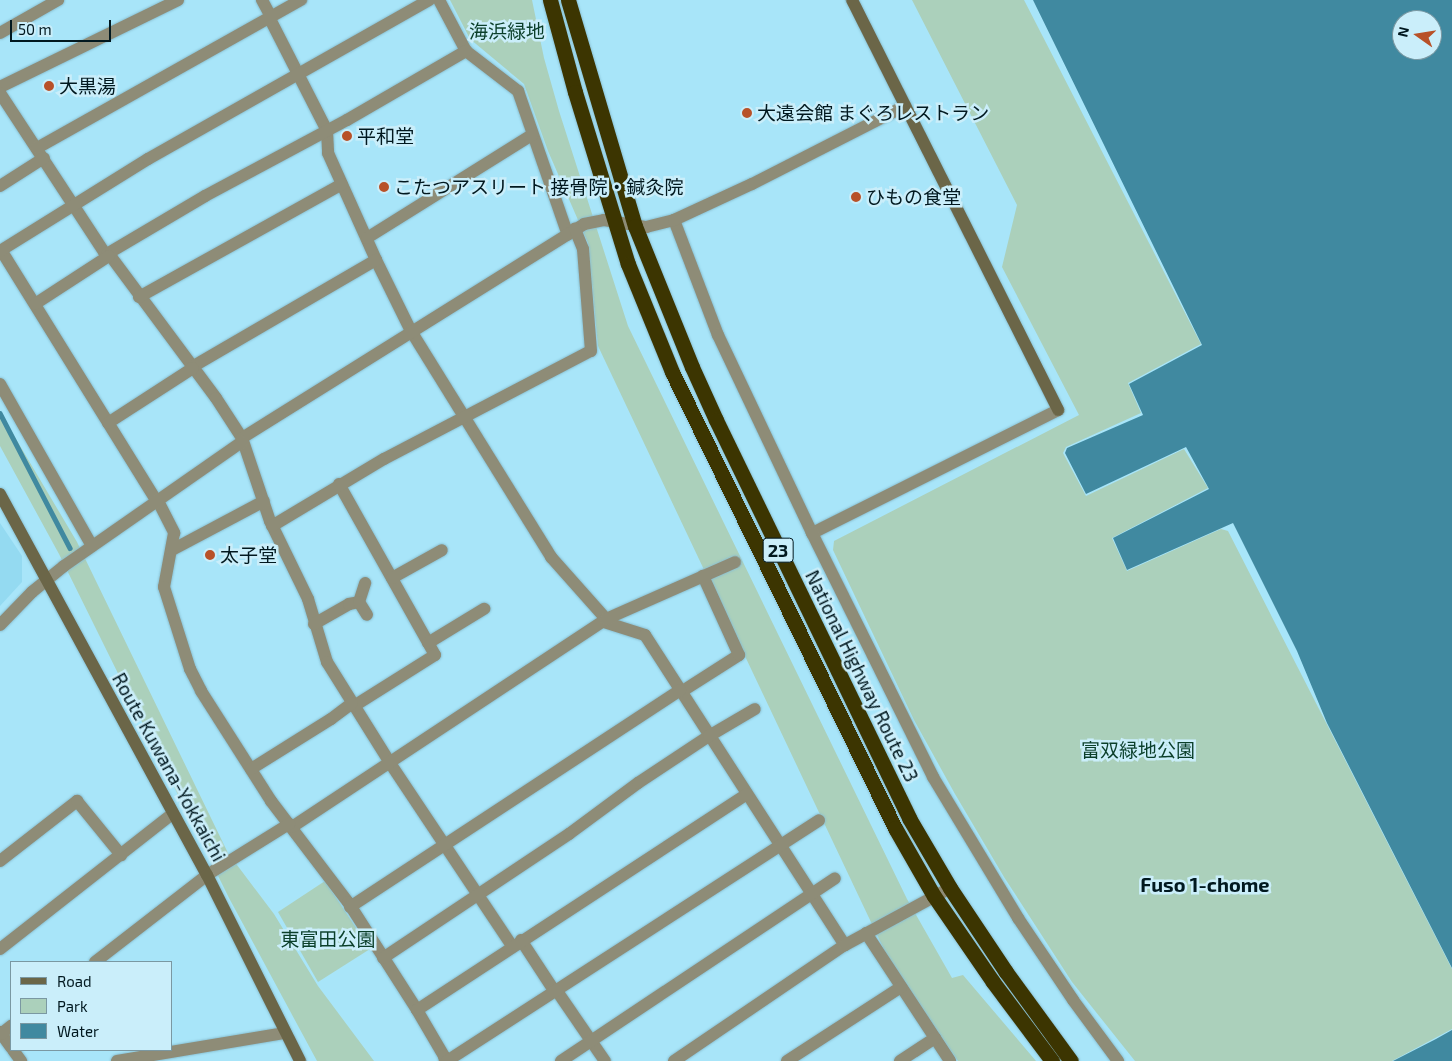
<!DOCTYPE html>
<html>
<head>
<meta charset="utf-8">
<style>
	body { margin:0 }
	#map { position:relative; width:1452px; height:1061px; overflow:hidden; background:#a8e5f9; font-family:"Exo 2","Noto Sans JP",sans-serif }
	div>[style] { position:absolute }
	.built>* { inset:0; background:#94daf1 }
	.green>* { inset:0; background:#abd0bb }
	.water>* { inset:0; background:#4089a0 }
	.stream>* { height:4.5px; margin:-2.25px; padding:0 2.25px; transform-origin:2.25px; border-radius:2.25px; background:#4089a0 }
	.roads { filter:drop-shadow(0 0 1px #8ac0d2) drop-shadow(0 0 1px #8ac0d2) }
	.street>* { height:12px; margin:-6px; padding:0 6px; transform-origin:6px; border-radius:6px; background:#8e8c77 }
	.secondary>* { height:12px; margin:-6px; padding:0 6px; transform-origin:6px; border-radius:6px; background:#6b6648 }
	.highway>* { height:15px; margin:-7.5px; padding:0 7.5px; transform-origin:7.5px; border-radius:7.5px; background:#3c3501 }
	.dots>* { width:14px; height:14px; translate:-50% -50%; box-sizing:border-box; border:2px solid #caeefa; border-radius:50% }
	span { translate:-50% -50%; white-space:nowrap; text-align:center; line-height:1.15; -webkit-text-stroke:5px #caeefa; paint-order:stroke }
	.shield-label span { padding:1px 4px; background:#caeefa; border:1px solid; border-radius:4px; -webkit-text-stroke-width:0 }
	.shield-label { font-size:18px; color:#01181f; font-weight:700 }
	.park-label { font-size:19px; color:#0b3f2a }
	.poi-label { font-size:19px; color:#01181f }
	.left { translate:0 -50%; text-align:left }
	.street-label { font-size:19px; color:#01181f }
	.neighbourhood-label { font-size:20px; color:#01181f; font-weight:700 }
	.legend { position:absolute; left:10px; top:961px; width:162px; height:90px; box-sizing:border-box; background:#caeefa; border:1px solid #7a98a2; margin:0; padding:6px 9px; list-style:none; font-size:15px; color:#01181f }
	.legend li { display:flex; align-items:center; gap:10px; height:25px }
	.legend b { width:25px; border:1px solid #7a98a2 }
	.north { position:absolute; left:1392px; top:10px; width:50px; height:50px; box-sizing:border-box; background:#caeefa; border:1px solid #7a98a2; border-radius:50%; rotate:283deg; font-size:14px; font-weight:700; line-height:20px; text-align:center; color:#01181f }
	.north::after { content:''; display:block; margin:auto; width:18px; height:22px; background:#b85128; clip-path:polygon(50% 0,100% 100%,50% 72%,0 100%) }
	.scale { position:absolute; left:10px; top:20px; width:101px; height:22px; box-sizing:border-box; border:2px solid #01181f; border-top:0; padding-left:6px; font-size:15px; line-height:18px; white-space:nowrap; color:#01181f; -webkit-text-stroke:4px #caeefa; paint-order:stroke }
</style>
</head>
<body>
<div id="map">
	<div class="built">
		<div style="clip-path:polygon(0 523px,22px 556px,22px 582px,0 606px)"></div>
	</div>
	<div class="green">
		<div style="clip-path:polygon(450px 0,532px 0,544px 58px,559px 111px,628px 326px,907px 899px,952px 978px,963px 975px,1036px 1061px,958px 1061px,888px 958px,598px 346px,588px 243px,548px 151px,524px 84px,470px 39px)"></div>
		<div style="clip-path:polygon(912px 0,1024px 0,1201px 344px,1128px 383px,1141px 413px,1066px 447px,1063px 453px,1086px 496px,1184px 449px,1208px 488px,1112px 538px,1127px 571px,1221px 529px,1228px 531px,1452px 969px,1452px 1029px,1392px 1061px,1135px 1061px,1072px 982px,1004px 877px,955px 794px,914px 720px,833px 550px,834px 541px,1079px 415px,1002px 267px,1017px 205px)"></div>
		<div style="clip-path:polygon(0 412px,77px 542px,228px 853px,274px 914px,318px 986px,374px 1061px,317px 1061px,229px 898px,59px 554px,0 446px)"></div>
		<div style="clip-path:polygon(325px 881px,370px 949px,318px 982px,278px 912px)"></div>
	</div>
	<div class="water">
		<div style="clip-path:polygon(evenodd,1033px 0,1452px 0,1452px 968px,1327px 723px,1297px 651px,1233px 523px,1127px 570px,1113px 538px,1209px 489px,1186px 447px,1086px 494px,1065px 453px,1067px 448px,1143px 415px,1129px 384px,1202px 345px,1033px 0,1402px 20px,1432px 20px,1432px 50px,1402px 50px,1402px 20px)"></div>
		<div style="clip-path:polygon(1452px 1030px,1452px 1061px,1393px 1061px,1436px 1039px)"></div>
	</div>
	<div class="stream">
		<div style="left:0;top:413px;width:152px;rotate:62.6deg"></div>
	</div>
	<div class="roads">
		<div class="street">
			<div style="left:262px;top:0;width:19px;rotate:62deg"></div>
			<div style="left:439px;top:0;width:58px;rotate:62.1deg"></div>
			<div style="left:466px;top:51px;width:66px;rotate:37.6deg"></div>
			<div style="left:518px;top:91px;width:152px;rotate:70.9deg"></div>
			<div style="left:269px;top:17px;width:128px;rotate:63deg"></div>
			<div style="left:327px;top:131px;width:22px;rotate:87deg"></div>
			<div style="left:328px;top:153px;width:117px;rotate:65.8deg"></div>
			<div style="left:376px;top:260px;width:79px;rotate:63.8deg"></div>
			<div style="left:411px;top:331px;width:266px;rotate:58.2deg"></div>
			<div style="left:551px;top:557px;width:83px;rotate:48.4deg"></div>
			<div style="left:0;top:33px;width:67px;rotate:-29.6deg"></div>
			<div style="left:0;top:87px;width:198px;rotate:-26deg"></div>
			<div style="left:0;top:93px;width:190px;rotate:56.8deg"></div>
			<div style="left:104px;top:252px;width:10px;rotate:37deg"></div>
			<div style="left:112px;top:258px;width:174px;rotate:53.4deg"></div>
			<div style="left:216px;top:398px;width:48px;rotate:57deg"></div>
			<div style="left:242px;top:438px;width:88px;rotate:71.4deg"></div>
			<div style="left:270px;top:521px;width:87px;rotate:64deg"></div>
			<div style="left:308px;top:599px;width:66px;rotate:73.2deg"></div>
			<div style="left:327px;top:662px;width:119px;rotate:58deg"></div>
			<div style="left:390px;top:763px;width:220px;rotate:56.3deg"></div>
			<div style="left:37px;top:148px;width:303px;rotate:-29.3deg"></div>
			<div style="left:0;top:186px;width:52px;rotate:-32.5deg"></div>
			<div style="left:674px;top:220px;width:123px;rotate:69.1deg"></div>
			<div style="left:718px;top:335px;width:219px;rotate:64.6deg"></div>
			<div style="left:367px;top:238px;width:195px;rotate:-32deg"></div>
			<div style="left:1px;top:250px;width:296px;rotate:58.2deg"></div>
			<div style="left:0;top:251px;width:174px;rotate:-31.9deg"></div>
			<div style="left:148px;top:159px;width:323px;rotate:-29.5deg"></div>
			<div style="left:107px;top:254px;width:114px;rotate:-30.6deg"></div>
			<div style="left:205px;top:196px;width:161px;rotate:-28.2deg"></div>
			<div style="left:347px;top:120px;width:138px;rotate:-30.1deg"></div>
			<div style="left:139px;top:297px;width:232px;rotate:-29.1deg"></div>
			<div style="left:35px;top:304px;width:88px;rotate:-33deg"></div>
			<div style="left:192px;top:367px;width:213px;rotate:-30.2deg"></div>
			<div style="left:0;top:384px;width:186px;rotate:60.4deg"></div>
			<div style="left:1058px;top:410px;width:275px;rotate:153.4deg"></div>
			<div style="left:812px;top:533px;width:272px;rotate:63.6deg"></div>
			<div style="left:933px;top:777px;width:165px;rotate:58.9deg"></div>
			<div style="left:1018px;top:918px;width:99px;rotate:56.1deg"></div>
			<div style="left:1073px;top:1000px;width:76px;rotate:53.6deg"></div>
			<div style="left:108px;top:423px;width:101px;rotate:-32.9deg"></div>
			<div style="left:242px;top:438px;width:403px;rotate:-32deg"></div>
			<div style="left:584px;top:224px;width:20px;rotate:-11deg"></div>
			<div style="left:604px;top:220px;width:43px;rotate:9.5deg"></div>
			<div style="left:646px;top:227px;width:29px;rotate:-14deg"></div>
			<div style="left:674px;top:220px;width:86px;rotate:-24.8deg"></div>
			<div style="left:752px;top:184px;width:172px;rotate:-27deg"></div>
			<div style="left:339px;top:484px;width:196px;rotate:60.7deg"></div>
			<div style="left:435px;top:655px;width:96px;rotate:147.8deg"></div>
			<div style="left:158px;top:501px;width:36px;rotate:63deg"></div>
			<div style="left:174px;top:533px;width:55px;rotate:100.5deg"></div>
			<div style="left:164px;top:587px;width:86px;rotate:72.4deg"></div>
			<div style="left:190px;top:669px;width:25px;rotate:63deg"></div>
			<div style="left:201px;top:691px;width:130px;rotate:57.5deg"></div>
			<div style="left:271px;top:801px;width:127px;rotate:52.7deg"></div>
			<div style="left:348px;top:902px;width:128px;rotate:57.4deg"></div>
			<div style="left:417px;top:1010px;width:53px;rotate:59.6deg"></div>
			<div style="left:444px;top:1056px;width:5px;rotate:79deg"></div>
			<div style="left:272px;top:526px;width:131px;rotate:-30.9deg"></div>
			<div style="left:384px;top:459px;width:233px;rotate:-27.6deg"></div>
			<div style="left:591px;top:351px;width:102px;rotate:-94.5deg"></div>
			<div style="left:583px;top:249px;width:22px;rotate:-112deg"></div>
			<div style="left:172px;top:550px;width:104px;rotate:-28deg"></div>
			<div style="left:392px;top:578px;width:57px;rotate:-29.2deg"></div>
			<div style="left:359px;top:602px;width:20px;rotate:-72deg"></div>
			<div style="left:604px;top:622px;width:43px;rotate:17.6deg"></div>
			<div style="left:645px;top:635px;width:369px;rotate:57.2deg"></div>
			<div style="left:314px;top:624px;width:40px;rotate:-29.7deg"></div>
			<div style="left:349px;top:604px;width:10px;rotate:-11deg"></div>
			<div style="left:359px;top:602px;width:15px;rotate:58deg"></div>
			<div style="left:0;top:625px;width:46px;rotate:-45.9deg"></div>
			<div style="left:32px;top:592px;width:41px;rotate:-39.1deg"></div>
			<div style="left:64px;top:566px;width:217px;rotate:-34.9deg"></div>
			<div style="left:428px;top:643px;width:66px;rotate:-31.3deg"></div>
			<div style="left:681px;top:692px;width:69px;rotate:-32.5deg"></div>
			<div style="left:739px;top:655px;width:87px;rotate:-114.5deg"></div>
			<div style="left:251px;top:769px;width:94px;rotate:-32deg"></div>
			<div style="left:331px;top:719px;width:26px;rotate:-37deg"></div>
			<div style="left:292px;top:827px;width:377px;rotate:-33.5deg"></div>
			<div style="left:606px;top:619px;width:141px;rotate:-23.8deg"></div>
			<div style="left:0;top:861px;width:98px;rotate:-37.9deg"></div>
			<div style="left:77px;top:801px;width:70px;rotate:50.8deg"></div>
			<div style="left:350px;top:907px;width:395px;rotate:-33.3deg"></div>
			<div style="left:866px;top:933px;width:153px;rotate:56.7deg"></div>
			<div style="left:521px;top:940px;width:62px;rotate:56.8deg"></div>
			<div style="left:0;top:949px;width:219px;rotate:-38.1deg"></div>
			<div style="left:383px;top:958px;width:224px;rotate:-33.7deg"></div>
			<div style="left:569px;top:834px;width:86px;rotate:-36.5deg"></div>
			<div style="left:638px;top:783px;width:85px;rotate:-33.5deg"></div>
			<div style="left:709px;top:736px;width:53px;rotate:-30.4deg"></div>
			<div style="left:95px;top:962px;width:142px;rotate:-37.8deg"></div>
			<div style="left:207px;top:875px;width:97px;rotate:-31.9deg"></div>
			<div style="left:557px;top:991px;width:85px;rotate:55.6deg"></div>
			<div style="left:417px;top:1010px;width:394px;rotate:-33.2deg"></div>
			<div style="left:0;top:1032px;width:19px;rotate:54deg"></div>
			<div style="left:1px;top:1034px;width:13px;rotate:-39deg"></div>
			<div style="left:13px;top:1050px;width:14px;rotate:54deg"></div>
			<div style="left:117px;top:1061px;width:169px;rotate:-9.5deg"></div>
			<div style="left:447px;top:1061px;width:443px;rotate:-32.9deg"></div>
			<div style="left:561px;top:1061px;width:329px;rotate:-33.7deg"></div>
			<div style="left:674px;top:1061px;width:207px;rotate:-34.2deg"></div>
			<div style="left:845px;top:945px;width:119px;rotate:-28.5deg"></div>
			<div style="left:787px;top:1061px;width:136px;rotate:-33deg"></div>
			<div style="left:900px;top:1061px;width:42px;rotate:-33.3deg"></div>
		</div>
		<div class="secondary">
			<div style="left:852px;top:0;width:459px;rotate:63.3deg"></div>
			<div style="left:0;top:494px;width:434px;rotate:61.5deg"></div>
			<div style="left:207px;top:875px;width:208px;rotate:63.4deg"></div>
		</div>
		<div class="highway">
			<div style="left:550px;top:0;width:95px;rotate:74.8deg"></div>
			<div style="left:575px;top:92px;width:180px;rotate:72.9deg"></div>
			<div style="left:628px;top:264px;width:117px;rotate:67.8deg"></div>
			<div style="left:672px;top:372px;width:508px;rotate:63.94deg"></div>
			<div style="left:895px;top:828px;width:78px;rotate:60.2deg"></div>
			<div style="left:934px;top:896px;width:104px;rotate:55.5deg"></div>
			<div style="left:993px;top:982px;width:99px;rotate:53.2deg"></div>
			<div style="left:568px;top:0;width:236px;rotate:73.5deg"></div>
			<div style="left:635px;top:226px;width:152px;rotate:68deg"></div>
			<div style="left:692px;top:367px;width:58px;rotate:65.6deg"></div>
			<div style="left:716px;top:420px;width:442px;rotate:64.1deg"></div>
			<div style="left:909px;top:818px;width:81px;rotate:59.6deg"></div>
			<div style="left:950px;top:888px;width:101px;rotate:56.3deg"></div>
			<div style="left:1006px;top:972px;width:110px;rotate:53.9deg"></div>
		</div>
	</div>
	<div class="dots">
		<div style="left:49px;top:86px;background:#b85128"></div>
		<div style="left:747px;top:113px;background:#b85128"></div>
		<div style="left:347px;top:136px;background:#b85128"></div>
		<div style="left:384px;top:187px;background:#b85128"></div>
		<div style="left:856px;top:197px;background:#b85128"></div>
		<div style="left:210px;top:555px;background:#b85128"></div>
	</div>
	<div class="shield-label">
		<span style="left:778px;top:550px">23</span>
	</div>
	<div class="park-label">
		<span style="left:507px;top:31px">海浜緑地</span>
		<span style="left:1138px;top:750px">富双緑地公園</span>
		<span style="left:328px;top:939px">東富田公園</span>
	</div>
	<div class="poi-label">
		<span class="left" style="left:59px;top:86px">大黒湯</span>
		<span class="left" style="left:757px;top:113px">大遠会館 まぐろレストラン</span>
		<span class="left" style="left:357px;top:136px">平和堂</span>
		<span class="left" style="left:394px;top:187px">こたつアスリート 接骨院・鍼灸院</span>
		<span class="left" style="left:866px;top:197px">ひもの食堂</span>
		<span class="left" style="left:220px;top:555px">太子堂</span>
	</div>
	<div class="street-label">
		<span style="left:862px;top:676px;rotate:64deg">National Highway Route 23</span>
		<span style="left:169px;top:767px;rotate:61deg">Route Kuwana-Yokkaichi</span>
	</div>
	<div class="neighbourhood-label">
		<span style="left:1205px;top:884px">Fuso 1-chome</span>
	</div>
	<ul class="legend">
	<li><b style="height:6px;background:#6b6648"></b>Road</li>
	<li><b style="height:14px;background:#abd0bb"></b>Park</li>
	<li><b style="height:14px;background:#4089a0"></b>Water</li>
	</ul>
	<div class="north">N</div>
	<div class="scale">50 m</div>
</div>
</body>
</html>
